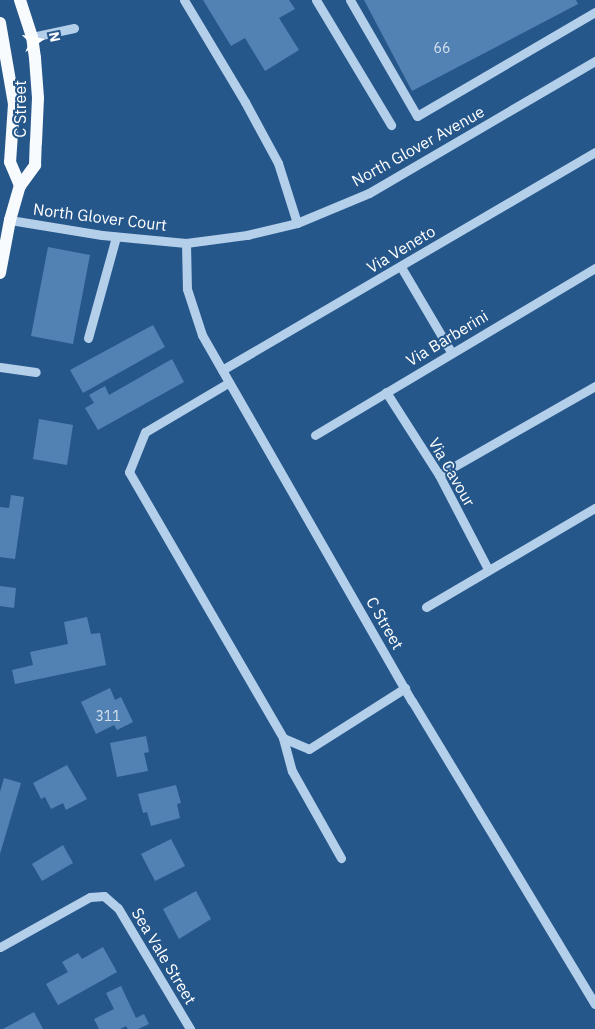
<!DOCTYPE html>
<html>
<head>
<meta charset="utf-8">
<style>
	body { margin:0 }
	#map { position:relative; width:595px; height:1029px; overflow:hidden; background:#26578b; font-family:"IBM Plex Sans",sans-serif }
	div>[style] { position:absolute }
	.building>* { inset:0; background:#5282b4 }
	.minor>* { height:9px; margin:-4.5px; padding:0 4.5px; transform-origin:4.5px; border-radius:4.5px; background:#b4cfea }
	.major>* { height:12px; margin:-6px; padding:0 6px; transform-origin:6px; border-radius:6px; background:#f8fbfe }
	span { translate:-50% -50%; white-space:nowrap; text-align:center; line-height:1.15; -webkit-text-stroke:4px #26578b; paint-order:stroke }
	.number-label { font-size:14px; color:#d4e0ec }
	.number-label span { -webkit-text-stroke-width:0 }
	.street-label { font-size:16px; color:#fff }
	.north { position:absolute; left:15px; top:15px; width:50px; height:50px; -webkit-text-stroke:4px #26578b; paint-order:stroke; rotate:78deg; font-size:14px; font-weight:700; line-height:20px; text-align:center; color:#fff }
	.north::after { content:''; display:block; margin:auto; width:18px; height:22px; background:#fff; clip-path:polygon(50% 0,100% 100%,50% 72%,0 100%) }
</style>
</head>
<body>
<div id="map">
	<div class="building">
		<div style="clip-path:polygon(203px 0,289px 0,295px 9px,279px 18px,299px 50px,265px 71px,245px 38px,231px 46px)"></div>
		<div style="clip-path:polygon(364px 0,576px 0,578px 4px,412px 91px)"></div>
		<div style="clip-path:polygon(48px 247px,90px 255px,73px 344px,31px 336px)"></div>
		<div style="clip-path:polygon(153px 325px,165px 347px,83px 393px,70px 370px)"></div>
		<div style="clip-path:polygon(172px 359px,184px 382px,98px 430px,85px 408px,94px 403px,89px 395px,105px 386px,109px 395px)"></div>
		<div style="clip-path:polygon(39px 419px,73px 425px,67px 465px,33px 459px)"></div>
		<div style="clip-path:polygon(11px 495px,24px 497px,15px 559px,0 557px,0 507px,9px 508px)"></div>
		<div style="clip-path:polygon(0 586px,16px 588px,14px 608px,0 606px)"></div>
		<div style="clip-path:polygon(87px 617px,91px 634px,100px 633px,106px 665px,15px 684px,12px 670px,33px 665px,30px 652px,68px 644px,64px 622px)"></div>
		<div style="clip-path:polygon(110px 688px,115px 700px,121px 697px,133px 722px,117px 730px,114px 725px,96px 734px,81px 702px)"></div>
		<div style="clip-path:polygon(146px 736px,149px 752px,144px 753px,148px 771px,117px 777px,110px 743px)"></div>
		<div style="clip-path:polygon(67px 765px,87px 799px,66px 810px,63px 803px,51px 809px,45px 797px,41px 799px,33px 783px)"></div>
		<div style="clip-path:polygon(4px 778px,21px 783px,0 854px,0 792px)"></div>
		<div style="clip-path:polygon(176px 785px,181px 803px,177px 804px,180px 818px,151px 826px,147px 812px,143px 813px,138px 794px)"></div>
		<div style="clip-path:polygon(171px 839px,185px 866px,155px 881px,141px 854px)"></div>
		<div style="clip-path:polygon(63px 845px,73px 863px,42px 881px,32px 864px)"></div>
		<div style="clip-path:polygon(196px 891px,211px 919px,179px 939px,163px 909px)"></div>
		<div style="clip-path:polygon(103px 947px,117px 972px,58px 1005px,46px 984px,68px 972px,62px 962px,78px 953px,82px 959px)"></div>
		<div style="clip-path:polygon(121px 986px,136px 1018px,144px 1014px,149px 1024px,138px 1029px,128px 1029px,126px 1026px,120px 1029px,99px 1029px,94px 1019px,114px 1009px,106px 993px)"></div>
		<div style="clip-path:polygon(34px 1012px,43px 1029px,3px 1029px)"></div>
	</div>
	<div class="minor">
		<div style="left:184px;top:0;width:119px;rotate:59.1deg"></div>
		<div style="left:245px;top:102px;width:69px;rotate:61.6deg"></div>
		<div style="left:278px;top:163px;width:63px;rotate:72.4deg"></div>
		<div style="left:316px;top:0;width:146px;rotate:59deg"></div>
		<div style="left:350px;top:0;width:134px;rotate:60deg"></div>
		<div style="left:417px;top:116px;width:206px;rotate:-30.3deg"></div>
		<div style="left:32px;top:37px;width:43px;rotate:-12.1deg"></div>
		<div style="left:10px;top:220px;width:93px;rotate:9.3deg"></div>
		<div style="left:102px;top:235px;width:84px;rotate:5.4deg"></div>
		<div style="left:186px;top:243px;width:62px;rotate:-7.5deg"></div>
		<div style="left:247px;top:235px;width:51px;rotate:-13.5deg"></div>
		<div style="left:297px;top:223px;width:78px;rotate:-22.6deg"></div>
		<div style="left:369px;top:193px;width:262px;rotate:-30.3deg"></div>
		<div style="left:186px;top:243px;width:46px;rotate:88.8deg"></div>
		<div style="left:187px;top:289px;width:48px;rotate:71.9deg"></div>
		<div style="left:202px;top:335px;width:422px;rotate:60.2deg"></div>
		<div style="left:412px;top:701px;width:354px;rotate:58.9deg"></div>
		<div style="left:401px;top:267px;width:99px;rotate:59.5deg"></div>
		<div style="left:88px;top:338px;width:105px;rotate:-74.5deg"></div>
		<div style="left:0;top:367px;width:36px;rotate:8deg"></div>
		<div style="left:222px;top:370px;width:432px;rotate:-30.3deg"></div>
		<div style="left:228px;top:383px;width:96px;rotate:149.4deg"></div>
		<div style="left:145px;top:432px;width:43px;rotate:111.8deg"></div>
		<div style="left:129px;top:472px;width:307px;rotate:59.9deg"></div>
		<div style="left:283px;top:738px;width:28px;rotate:23deg"></div>
		<div style="left:309px;top:749px;width:114px;rotate:-32.4deg"></div>
		<div style="left:386px;top:392px;width:98px;rotate:57.4deg"></div>
		<div style="left:439px;top:475px;width:106px;rotate:62.5deg"></div>
		<div style="left:315px;top:435px;width:326px;rotate:-30.8deg"></div>
		<div style="left:439px;top:475px;width:180px;rotate:-29.7deg"></div>
		<div style="left:426px;top:607px;width:196px;rotate:-30.4deg"></div>
		<div style="left:283px;top:738px;width:34px;rotate:75deg"></div>
		<div style="left:292px;top:771px;width:100px;rotate:60.6deg"></div>
		<div style="left:0;top:947px;width:103px;rotate:-29.1deg"></div>
		<div style="left:90px;top:897px;width:14px;rotate:-4deg"></div>
		<div style="left:104px;top:896px;width:18px;rotate:41deg"></div>
		<div style="left:118px;top:908px;width:141px;rotate:59.2deg"></div>
	</div>
	<div class="major">
		<div style="left:0;top:23px;width:82px;rotate:80.2deg"></div>
		<div style="left:14px;top:104px;width:58px;rotate:93.9deg"></div>
		<div style="left:10px;top:162px;width:26px;rotate:67deg"></div>
		<div style="left:0;top:273px;width:54px;rotate:-79.3deg"></div>
		<div style="left:10px;top:220px;width:35px;rotate:-74deg"></div>
		<div style="left:20px;top:186px;width:26px;rotate:-54deg"></div>
		<div style="left:35px;top:165px;width:23px;rotate:-88deg"></div>
		<div style="left:36px;top:142px;width:44px;rotate:-87.4deg"></div>
		<div style="left:38px;top:98px;width:40px;rotate:-94.3deg"></div>
		<div style="left:35px;top:58px;width:21px;rotate:-98deg"></div>
		<div style="left:32px;top:37px;width:39px;rotate:-108deg"></div>
	</div>
	<div class="number-label">
		<span style="left:442px;top:48px">66</span>
		<span style="left:108px;top:716px">311</span>
	</div>
	<div class="street-label">
		<span style="left:20px;top:109px;rotate:-90deg">C Street</span>
		<span style="left:418px;top:146px;rotate:-29deg">North Glover Avenue</span>
		<span style="left:100px;top:217px;rotate:7deg">North Glover Court</span>
		<span style="left:401px;top:249px;rotate:-31deg">Via Veneto</span>
		<span style="left:447px;top:338px;rotate:-31deg">Via Barberini</span>
		<span style="left:452px;top:472px;rotate:60deg">Via Cavour</span>
		<span style="left:385px;top:623px;rotate:60deg">C Street</span>
		<span style="left:164px;top:956px;rotate:59deg">Sea Vale Street</span>
	</div>
	<div class="north">N</div>
</div>
</body>
</html>
